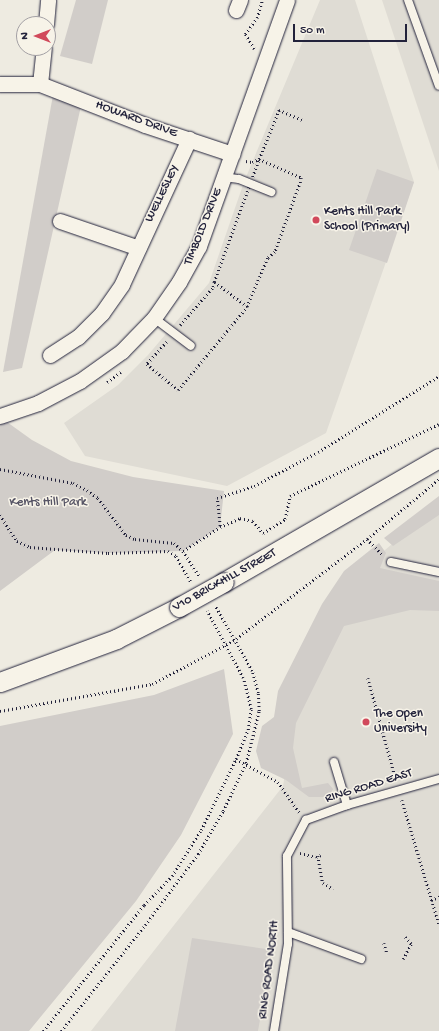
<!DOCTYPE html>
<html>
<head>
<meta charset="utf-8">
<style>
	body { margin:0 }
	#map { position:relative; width:439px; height:1031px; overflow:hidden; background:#eeebe1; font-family:"Gochi Hand",sans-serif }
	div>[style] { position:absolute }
	.built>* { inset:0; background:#dfdcd4 }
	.green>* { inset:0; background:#d1cdc9 }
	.path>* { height:2.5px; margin-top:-1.25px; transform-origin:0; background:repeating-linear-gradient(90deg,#22223b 0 1px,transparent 0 4px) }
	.roads { filter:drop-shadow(0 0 1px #22223b) drop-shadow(0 0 1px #22223b) }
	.service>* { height:8px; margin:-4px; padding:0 4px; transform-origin:4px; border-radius:4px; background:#f7f3e8 }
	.minor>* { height:15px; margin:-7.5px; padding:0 7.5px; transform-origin:7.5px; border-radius:7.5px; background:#f7f3e8 }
	.tertiary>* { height:19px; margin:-9.5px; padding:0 9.5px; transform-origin:9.5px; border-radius:9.5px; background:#f7f3e8 }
	.bridges { filter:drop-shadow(0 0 1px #22223b) drop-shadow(0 0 1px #22223b) }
	.tertiary-bridge>* { height:19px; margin:-9.5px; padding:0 9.5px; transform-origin:9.5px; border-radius:9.5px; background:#f7f3e8 }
	.dots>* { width:11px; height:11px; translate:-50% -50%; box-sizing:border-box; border:2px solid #f7f3e8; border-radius:50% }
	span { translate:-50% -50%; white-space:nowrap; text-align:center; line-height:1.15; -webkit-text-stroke:3px #f7f3e8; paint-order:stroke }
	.street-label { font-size:13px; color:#22223b }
	.poi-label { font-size:13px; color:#22223b }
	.left { translate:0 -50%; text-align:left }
	.park-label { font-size:13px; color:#575566 }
	.north { position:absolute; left:16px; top:16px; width:40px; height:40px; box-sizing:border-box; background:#f7f3e8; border:1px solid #a29fa3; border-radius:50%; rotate:270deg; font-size:11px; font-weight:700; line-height:16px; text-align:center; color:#22223b }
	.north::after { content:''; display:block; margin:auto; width:14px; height:18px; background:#d1495b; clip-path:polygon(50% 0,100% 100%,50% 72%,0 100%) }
	.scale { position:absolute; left:293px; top:24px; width:114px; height:18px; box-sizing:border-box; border:2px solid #22223b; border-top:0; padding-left:5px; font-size:12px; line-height:14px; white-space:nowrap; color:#22223b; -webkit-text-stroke:3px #f7f3e8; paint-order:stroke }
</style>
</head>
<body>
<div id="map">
	<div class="built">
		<div style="clip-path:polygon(320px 0,355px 0,414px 182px,326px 433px,227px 486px,85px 456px,64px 423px,118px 385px,148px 355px,209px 283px,244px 182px)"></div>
		<div style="clip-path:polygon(382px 0,439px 0,439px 171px)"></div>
		<div style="clip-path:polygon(439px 504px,439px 1031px,91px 1031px,283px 786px,303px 659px,344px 585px)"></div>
	</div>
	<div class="green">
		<div style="clip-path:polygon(76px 0,108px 0,92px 64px,60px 56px)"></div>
		<div style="clip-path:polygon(53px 95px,81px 106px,22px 368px,3px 372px)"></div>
		<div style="clip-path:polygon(377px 169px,414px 182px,387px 263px,349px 250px)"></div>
		<div style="clip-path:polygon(0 417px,32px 440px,71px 461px,133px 477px,224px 491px,220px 527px,183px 551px,108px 553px,55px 550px,0 591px)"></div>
		<div style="clip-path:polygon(439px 496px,439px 515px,393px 546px,384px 538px)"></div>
		<div style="clip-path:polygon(379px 543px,386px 553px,380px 568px,439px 581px,439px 611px,410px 610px,344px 626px,296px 723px,293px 748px,302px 788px,328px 783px,333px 789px,329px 797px,309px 797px,286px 780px,261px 768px,256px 751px,262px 726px,274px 717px,278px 691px,322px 604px,344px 571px)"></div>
		<div style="clip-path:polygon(224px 669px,233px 734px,181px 835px,136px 901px,29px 1031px,0 1031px,0 726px,154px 695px)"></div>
		<div style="clip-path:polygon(192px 938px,272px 950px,258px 1031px,175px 1031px)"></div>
	</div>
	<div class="path">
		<div style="left:254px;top:49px;width:17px;rotate:-121deg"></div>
		<div style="left:245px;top:34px;width:20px;rotate:-53deg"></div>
		<div style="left:257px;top:18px;width:19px;rotate:-74deg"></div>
		<div style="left:259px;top:159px;width:47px;rotate:23.8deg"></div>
		<div style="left:302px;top:178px;width:79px;rotate:110deg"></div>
		<div style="left:275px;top:252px;width:9px;rotate:139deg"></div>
		<div style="left:268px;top:258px;width:53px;rotate:113.2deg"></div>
		<div style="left:247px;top:307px;width:41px;rotate:-142.9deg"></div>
		<div style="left:214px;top:282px;width:131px;rotate:-69.9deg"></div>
		<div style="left:246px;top:161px;width:6px;rotate:9deg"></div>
		<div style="left:252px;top:162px;width:8px;rotate:-23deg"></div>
		<div style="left:259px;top:159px;width:53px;rotate:-67.8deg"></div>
		<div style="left:279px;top:110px;width:25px;rotate:23deg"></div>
		<div style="left:180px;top:325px;width:50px;rotate:-49deg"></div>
		<div style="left:213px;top:287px;width:5px;rotate:-79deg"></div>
		<div style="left:167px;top:342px;width:30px;rotate:132deg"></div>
		<div style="left:147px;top:364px;width:40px;rotate:40deg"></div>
		<div style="left:178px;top:390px;width:108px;rotate:-50.3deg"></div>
		<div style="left:107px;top:382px;width:17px;rotate:-36deg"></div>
		<div style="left:0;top:469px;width:74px;rotate:10.9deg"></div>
		<div style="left:73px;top:483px;width:16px;rotate:27deg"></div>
		<div style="left:87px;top:490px;width:14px;rotate:36deg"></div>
		<div style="left:98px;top:498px;width:46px;rotate:52.9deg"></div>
		<div style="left:126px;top:535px;width:10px;rotate:24deg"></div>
		<div style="left:135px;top:539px;width:39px;rotate:6deg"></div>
		<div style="left:174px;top:543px;width:12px;rotate:42deg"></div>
		<div style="left:183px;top:551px;width:31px;rotate:57deg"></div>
		<div style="left:0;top:515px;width:31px;rotate:57deg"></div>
		<div style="left:17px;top:541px;width:14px;rotate:25deg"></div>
		<div style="left:30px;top:547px;width:78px;rotate:4.4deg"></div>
		<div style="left:108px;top:553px;width:60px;rotate:-1.9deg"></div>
		<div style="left:168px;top:551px;width:9px;rotate:32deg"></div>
		<div style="left:176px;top:556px;width:30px;rotate:60deg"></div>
		<div style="left:220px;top:526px;width:28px;rotate:-96deg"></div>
		<div style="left:217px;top:498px;width:39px;rotate:-18deg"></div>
		<div style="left:254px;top:486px;width:72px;rotate:-28deg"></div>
		<div style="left:318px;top:452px;width:143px;rotate:-32.1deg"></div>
		<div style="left:367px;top:539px;width:23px;rotate:45deg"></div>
		<div style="left:183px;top:551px;width:44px;rotate:-33deg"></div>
		<div style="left:220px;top:527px;width:22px;rotate:-24deg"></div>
		<div style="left:240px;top:518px;width:13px;rotate:13deg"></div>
		<div style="left:253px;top:521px;width:16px;rotate:50deg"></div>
		<div style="left:263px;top:533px;width:26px;rotate:-32deg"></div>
		<div style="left:285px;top:519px;width:24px;rotate:-78deg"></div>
		<div style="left:290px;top:496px;width:165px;rotate:-25.8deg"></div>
		<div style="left:368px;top:678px;width:106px;rotate:74.6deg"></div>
		<div style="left:0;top:711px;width:154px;rotate:-10.1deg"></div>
		<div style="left:152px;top:684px;width:92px;rotate:-28deg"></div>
		<div style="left:233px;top:641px;width:168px;rotate:-37.3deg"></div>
		<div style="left:367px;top:539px;width:94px;rotate:-39.8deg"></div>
		<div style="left:236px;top:759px;width:48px;rotate:28.7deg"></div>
		<div style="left:278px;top:782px;width:37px;rotate:55deg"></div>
		<div style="left:402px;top:800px;width:129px;rotate:73.4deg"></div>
		<div style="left:300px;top:853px;width:16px;rotate:14deg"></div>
		<div style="left:316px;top:857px;width:5px;rotate:-22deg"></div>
		<div style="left:318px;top:856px;width:27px;rotate:80deg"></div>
		<div style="left:323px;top:883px;width:12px;rotate:31deg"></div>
		<div style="left:431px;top:900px;width:9px;rotate:-21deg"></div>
		<div style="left:384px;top:943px;width:10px;rotate:73deg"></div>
		<div style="left:403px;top:959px;width:17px;rotate:-62deg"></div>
		<div style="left:411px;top:944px;width:9px;rotate:-131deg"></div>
		<div style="left:43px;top:1031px;width:161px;rotate:-51.3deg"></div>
		<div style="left:144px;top:905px;width:40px;rotate:-46deg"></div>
		<div style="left:172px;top:876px;width:54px;rotate:-57.8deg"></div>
		<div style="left:201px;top:830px;width:79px;rotate:-63.8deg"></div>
		<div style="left:236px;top:759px;width:31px;rotate:-68deg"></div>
		<div style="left:248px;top:730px;width:21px;rotate:-82deg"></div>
		<div style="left:251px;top:709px;width:32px;rotate:-104deg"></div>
		<div style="left:243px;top:678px;width:76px;rotate:-118.2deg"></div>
		<div style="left:61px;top:1031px;width:135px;rotate:-51.6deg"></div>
		<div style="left:145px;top:925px;width:89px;rotate:-53.3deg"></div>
		<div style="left:198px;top:854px;width:50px;rotate:-59.8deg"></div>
		<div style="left:223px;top:811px;width:53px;rotate:-64.4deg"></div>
		<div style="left:246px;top:763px;width:54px;rotate:-76deg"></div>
		<div style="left:259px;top:711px;width:18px;rotate:-93deg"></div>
		<div style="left:258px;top:693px;width:23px;rotate:-105deg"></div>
		<div style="left:252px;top:671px;width:75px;rotate:-119.6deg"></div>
	</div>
	<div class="roads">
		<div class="service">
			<div style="left:408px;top:0;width:91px;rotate:70.2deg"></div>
			<div style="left:224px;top:177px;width:15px;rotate:8deg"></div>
			<div style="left:239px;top:179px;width:35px;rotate:22deg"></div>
			<div style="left:154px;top:318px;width:46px;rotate:37.1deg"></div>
			<div style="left:391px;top:562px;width:49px;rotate:11.8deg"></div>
			<div style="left:334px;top:762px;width:45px;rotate:73.2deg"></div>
			<div style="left:288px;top:932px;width:78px;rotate:20.3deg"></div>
			<div style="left:274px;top:1031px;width:88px;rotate:-80.9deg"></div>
			<div style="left:288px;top:944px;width:88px;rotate:-90.7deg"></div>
			<div style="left:287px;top:856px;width:41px;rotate:-62.2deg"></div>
			<div style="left:306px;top:820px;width:44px;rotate:-20.1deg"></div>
			<div style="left:347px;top:805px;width:96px;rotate:-15.8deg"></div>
		</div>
		<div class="minor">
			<div style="left:236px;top:10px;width:11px;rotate:-68deg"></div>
			<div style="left:46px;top:24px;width:24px;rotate:-85deg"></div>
			<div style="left:0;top:84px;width:40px"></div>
			<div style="left:40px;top:84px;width:113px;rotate:21.3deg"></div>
			<div style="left:145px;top:125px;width:92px;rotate:18.4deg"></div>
			<div style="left:40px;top:84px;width:36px;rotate:-84deg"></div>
			<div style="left:60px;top:221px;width:83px;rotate:18.9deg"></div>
			<div style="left:50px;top:355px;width:33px;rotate:-33deg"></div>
			<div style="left:78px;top:337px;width:34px;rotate:-45deg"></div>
			<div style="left:102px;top:313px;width:35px;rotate:-55deg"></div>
			<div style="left:122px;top:284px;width:160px;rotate:-65.2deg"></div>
			<div style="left:0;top:416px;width:40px;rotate:-18.9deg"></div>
			<div style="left:38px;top:403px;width:47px;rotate:-27.6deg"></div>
			<div style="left:80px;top:381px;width:52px;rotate:-35.5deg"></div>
			<div style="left:122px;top:351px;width:46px;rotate:-45.9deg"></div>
			<div style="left:154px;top:318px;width:44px;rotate:-55.2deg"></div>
			<div style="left:179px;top:282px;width:41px;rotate:-60.9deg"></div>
			<div style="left:199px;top:246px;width:261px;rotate:-70.3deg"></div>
		</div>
		<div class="tertiary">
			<div style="left:224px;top:582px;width:248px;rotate:-30deg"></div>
			<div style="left:0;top:682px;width:124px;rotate:-20.3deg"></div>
			<div style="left:116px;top:639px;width:71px;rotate:-26.9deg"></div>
		</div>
	</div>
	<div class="bridges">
		<div class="tertiary-bridge">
			<div style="left:179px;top:607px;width:51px;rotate:-29.1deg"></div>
		</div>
	</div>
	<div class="dots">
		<div style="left:316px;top:220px;background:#d1495b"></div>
		<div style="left:366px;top:722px;background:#d1495b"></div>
	</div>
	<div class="street-label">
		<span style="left:136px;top:120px;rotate:20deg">HOWARD DRIVE</span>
		<span style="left:163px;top:194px;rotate:-64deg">WELLESLEY</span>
		<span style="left:204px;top:227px;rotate:-68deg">TIMBOLD DRIVE</span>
		<span style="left:225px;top:581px;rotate:-29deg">V10 BRICKHILL STREET</span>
		<span style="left:369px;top:787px;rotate:-17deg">RING ROAD EAST</span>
		<span style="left:270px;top:970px;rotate:-83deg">RING ROAD NORTH</span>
	</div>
	<div class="poi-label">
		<span class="left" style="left:324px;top:220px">Kents Hill Park<br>School (Primary)</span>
		<span class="left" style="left:374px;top:722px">The Open<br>University</span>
	</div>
	<div class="park-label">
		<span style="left:48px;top:503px">Kents Hill Park</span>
	</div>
	<div class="north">N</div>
	<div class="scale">50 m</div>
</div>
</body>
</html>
